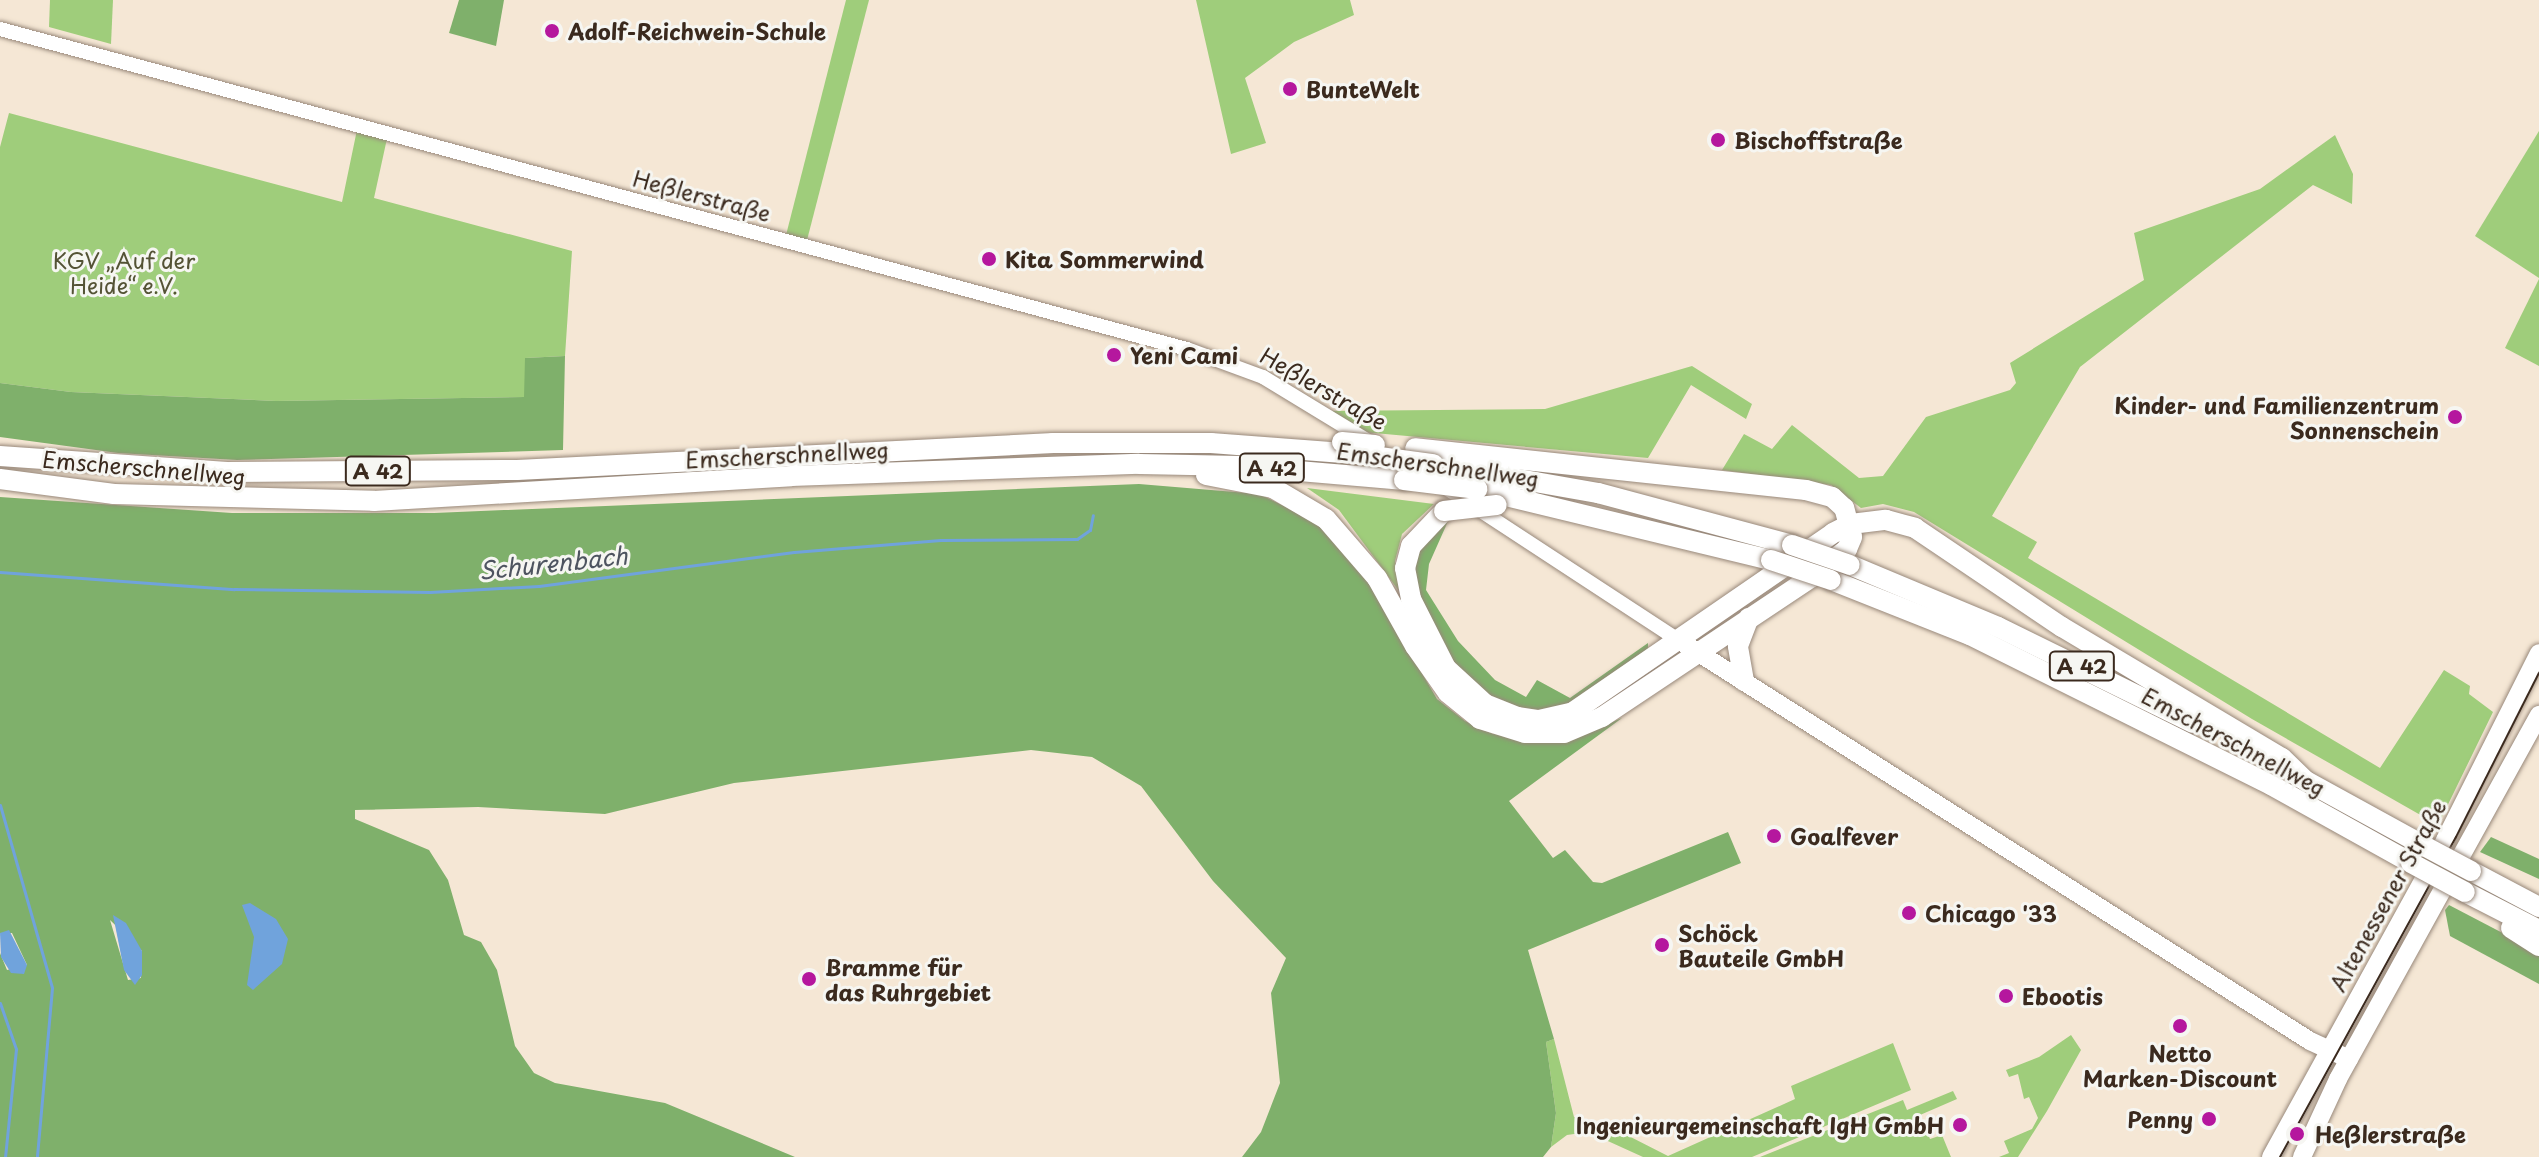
<!DOCTYPE html>
<html>
<head>
<meta charset="utf-8">
<style>
	body { margin:0 }
	#map { position:relative; width:2539px; height:1157px; overflow:hidden; background:#f5e7d5; font-family:"Playpen Sans",sans-serif }
	div>[style] { position:absolute }
	.green>* { inset:0; background:#9fcd7b }
	.forest>* { inset:0; background:#7fb06b }
	.water>* { inset:0; background:#70a3dc }
	.stream>* { height:3px; margin:-1.5px; padding:0 1.5px; transform-origin:1.5px; border-radius:1.5px; background:#70a3dc }
	.roads { filter:drop-shadow(0 0 2px #98887a) drop-shadow(0 0 2px #98887a) }
	.minor>* { height:14px; margin:-7px; padding:0 7px; transform-origin:7px; border-radius:7px; background:#fff }
	.major>* { height:18px; margin:-9px; padding:0 9px; transform-origin:9px; border-radius:9px; background:#fff }
	.highway>* { height:20px; margin:-10px; padding:0 10px; transform-origin:10px; border-radius:10px; background:#fff }
	.tram>* { height:2px; margin:-1px; padding:0 1px; transform-origin:1px; border-radius:1px; background:#3b2a1e }
	.bridges { filter:drop-shadow(0 0 2px #98887a) drop-shadow(0 0 2px #98887a) }
	.highway-bridge>* { height:20px; margin:-10px; padding:0 10px; transform-origin:10px; border-radius:10px; background:#fff }
	.dots>* { width:22px; height:22px; translate:-50% -50%; box-sizing:border-box; border:4px solid #f6f6f2; border-radius:50% }
	span { translate:-50% -50%; white-space:nowrap; text-align:center; line-height:1.15; -webkit-text-stroke:6px #f6f6f2; paint-order:stroke }
	.shield-label span { padding:2px 6px; background:#f6f6f2; border:2px solid; border-radius:6px; -webkit-text-stroke-width:0 }
	.shield-label { font-size:20px; color:#3b2a1e; font-weight:700 }
	.poi-label { font-size:22px; color:#3b2a1e; font-weight:700 }
	.left { translate:0 -50%; text-align:left }
	.right { translate:-100% -50%; text-align:right }
	.street-label { font-size:22px; color:#3b2a1e }
	.park-label { font-size:22px; color:#545335 }
	.water-label { font-size:24px; color:#4e5460; font-style:italic }
</style>
</head>
<body>
<div id="map">
	<div class="green">
		<div style="clip-path:polygon(50px 0,113px 0,111px 44px,49px 27px)"></div>
		<div style="clip-path:polygon(846px 0,869px 0,806px 244px,785px 239px)"></div>
		<div style="clip-path:polygon(1196px 0,1350px 0,1354px 15px,1294px 42px,1245px 78px,1266px 143px,1231px 154px)"></div>
		<div style="clip-path:polygon(9px 113px,342px 202px,358px 125px,388px 134px,374px 198px,572px 251px,565px 356px,525px 358px,525px 397px,276px 401px,71px 392px,0 383px,0 147px)"></div>
		<div style="clip-path:polygon(2539px 131px,2539px 278px,2475px 236px)"></div>
		<div style="clip-path:polygon(2335px 135px,2353px 174px,2352px 204px,2313px 185px,2080px 367px,1992px 516px,2037px 542px,2028px 558px,2380px 768px,2444px 670px,2470px 686px,2469px 694px,2493px 712px,2438px 825px,2252px 719px,1914px 512px,1883px 504px,1861px 508px,1831px 485px,1722px 470px,1744px 434px,1772px 449px,1792px 425px,1859px 478px,1883px 476px,1926px 417px,2010px 390px,2016px 383px,2010px 363px,2144px 280px,2134px 233px,2260px 189px)"></div>
		<div style="clip-path:polygon(2539px 279px,2539px 366px,2505px 348px)"></div>
		<div style="clip-path:polygon(1692px 366px,1752px 404px,1746px 419px,1691px 385px,1648px 458px,1352px 431px,1320px 411px,1545px 409px)"></div>
		<div style="clip-path:polygon(1307px 488px,1434px 504px,1402px 534px,1395px 561px,1399px 591px,1339px 510px)"></div>
		<div style="clip-path:polygon(2071px 1035px,2081px 1050px,2047px 1111px,2018px 1157px,1999px 1157px,2009px 1153px,2004px 1141px,2032px 1129px,2038px 1118px,2029px 1097px,2024px 1099px,2018px 1074px,2009px 1077px,2006px 1070px,2039px 1057px)"></div>
		<div style="clip-path:polygon(1554px 1039px,1574px 1117px,1609px 1126px,1668px 1156px,1795px 1099px,1791px 1086px,1893px 1043px,1911px 1090px,1752px 1157px,1643px 1157px,1588px 1132px,1567px 1135px,1551px 1147px,1556px 1113px,1546px 1042px)"></div>
		<div style="clip-path:polygon(1953px 1091px,1957px 1099px,1920px 1115px,1930px 1139px,1942px 1135px,1951px 1157px,1760px 1157px,1903px 1100px,1907px 1110px)"></div>
	</div>
	<div class="forest">
		<div style="clip-path:polygon(459px 0,504px 0,496px 46px,449px 33px)"></div>
		<div style="clip-path:polygon(565px 356px,563px 450px,237px 460px,118px 453px,0 437px,0 383px,71px 392px,276px 401px,524px 397px,525px 358px)"></div>
		<div style="clip-path:polygon(evenodd,1139px 484px,1259px 494px,1323px 525px,1369px 583px,1437px 699px,1465px 721px,1493px 734px,1565px 741px,1622px 718px,1509px 801px,1553px 858px,1565px 850px,1593px 882px,1602px 883px,1728px 832px,1741px 863px,1528px 950px,1554px 1039px,1546px 1042px,1556px 1113px,1551px 1147px,1543px 1157px,1242px 1157px,1261px 1132px,1280px 1083px,1271px 993px,1286px 958px,1213px 881px,1141px 786px,1092px 757px,1031px 750px,734px 783px,605px 814px,478px 807px,355px 810px,355px 819px,429px 850px,448px 880px,464px 935px,481px 942px,497px 970px,515px 1046px,534px 1073px,555px 1083px,665px 1103px,795px 1157px,0 1157px,0 953px,7px 970px,27px 965px,12px 933px,0 933px,0 497px,232px 513px,434px 513px,1139px 484px,110px 920px,142px 951px,141px 978px,128px 980px,110px 920px)"></div>
		<div style="clip-path:polygon(1449px 519px,1429px 564px,1426px 590px,1458px 641px,1495px 680px,1526px 697px,1537px 680px,1570px 698px,1648px 643px,1648px 650px,1563px 709px,1517px 711px,1466px 682px,1414px 593px,1414px 553px)"></div>
		<div style="clip-path:polygon(2491px 837px,2539px 859px,2539px 879px,2480px 852px)"></div>
		<div style="clip-path:polygon(2449px 905px,2539px 952px,2539px 984px,2450px 936px,2445px 910px)"></div>
	</div>
	<div class="water">
		<div style="clip-path:polygon(250px 903px,276px 919px,288px 939px,282px 964px,253px 990px,247px 985px,254px 937px,242px 905px)"></div>
		<div style="clip-path:polygon(113px 915px,126px 923px,142px 951px,142px 975px,135px 985px,124px 970px)"></div>
		<div style="clip-path:polygon(9px 930px,27px 965px,24px 974px,11px 973px,1px 957px,0 933px)"></div>
	</div>
	<div class="stream">
		<div style="left:0;top:572px;width:235px;rotate:4.2deg"></div>
		<div style="left:234px;top:589px;width:196px;rotate:0.9deg"></div>
		<div style="left:430px;top:592px;width:109px;rotate:-3.2deg"></div>
		<div style="left:539px;top:586px;width:257px;rotate:-7.6deg"></div>
		<div style="left:794px;top:552px;width:147px;rotate:-4.7deg"></div>
		<div style="left:941px;top:540px;width:136px;rotate:-0.4deg"></div>
		<div style="left:1077px;top:539px;width:16px;rotate:-35deg"></div>
		<div style="left:1090px;top:530px;width:15px;rotate:-79deg"></div>
		<div style="left:0;top:805px;width:190px;rotate:74.1deg"></div>
		<div style="left:52px;top:988px;width:170px;rotate:95.1deg"></div>
		<div style="left:0;top:1003px;width:49px;rotate:70.8deg"></div>
		<div style="left:16px;top:1049px;width:109px;rotate:95.8deg"></div>
	</div>
	<div class="roads">
		<div class="minor">
			<div style="left:0;top:29px;width:1229px;rotate:15.09deg"></div>
			<div style="left:1187px;top:349px;width:81px;rotate:20.2deg"></div>
			<div style="left:1263px;top:377px;width:125px;rotate:31.3deg"></div>
			<div style="left:1446px;top:488px;width:280px;rotate:33.2deg"></div>
		</div>
		<div class="major">
			<div style="left:1680px;top:641px;width:746px;rotate:32.41deg"></div>
			<div style="left:2310px;top:1041px;width:43px;rotate:24.8deg"></div>
			<div style="left:2271px;top:1157px;width:362px;rotate:-61.2deg"></div>
			<div style="left:2445px;top:840px;width:209px;rotate:-63.3deg"></div>
			<div style="left:2302px;top:1157px;width:86px;rotate:-65.2deg"></div>
			<div style="left:2338px;top:1079px;width:416px;rotate:-61.1deg"></div>
		</div>
		<div class="highway">
			<div style="left:0;top:456px;width:231px;rotate:4deg"></div>
			<div style="left:230px;top:472px;width:287px;rotate:-0.4deg"></div>
			<div style="left:517px;top:470px;width:537px;rotate:-2.88deg"></div>
			<div style="left:1053px;top:443px;width:158px"></div>
			<div style="left:1211px;top:443px;width:146px;rotate:4.3deg"></div>
			<div style="left:1433px;top:464px;width:168px;rotate:10deg"></div>
			<div style="left:1598px;top:493px;width:201px;rotate:15deg"></div>
			<div style="left:1206px;top:475px;width:68px;rotate:11deg"></div>
			<div style="left:1273px;top:488px;width:61px;rotate:30.3deg"></div>
			<div style="left:1326px;top:519px;width:78px;rotate:49.2deg"></div>
			<div style="left:1377px;top:578px;width:78px;rotate:60.8deg"></div>
			<div style="left:1415px;top:646px;width:57px;rotate:54.9deg"></div>
			<div style="left:1448px;top:693px;width:41px;rotate:39.1deg"></div>
			<div style="left:1480px;top:719px;width:47px;rotate:17.3deg"></div>
			<div style="left:1525px;top:733px;width:39px"></div>
			<div style="left:1564px;top:733px;width:41px;rotate:-22.8deg"></div>
			<div style="left:1602px;top:717px;width:252px;rotate:-33.7deg"></div>
			<div style="left:1812px;top:577px;width:45px;rotate:-38.7deg"></div>
			<div style="left:1847px;top:549px;width:13px;rotate:-67deg"></div>
			<div style="left:1852px;top:537px;width:30px;rotate:-105deg"></div>
			<div style="left:1844px;top:508px;width:16px;rotate:-137deg"></div>
			<div style="left:1832px;top:497px;width:27px;rotate:-165deg"></div>
			<div style="left:1806px;top:490px;width:393px;rotate:-173.9deg"></div>
			<div style="left:0;top:479px;width:115px;rotate:7.5deg"></div>
			<div style="left:114px;top:494px;width:260px;rotate:1.5deg"></div>
			<div style="left:374px;top:501px;width:418px;rotate:-3.4deg"></div>
			<div style="left:791px;top:476px;width:348px;rotate:-2deg"></div>
			<div style="left:1139px;top:464px;width:102px;rotate:1.1deg"></div>
			<div style="left:1241px;top:466px;width:164px;rotate:4.9deg"></div>
			<div style="left:1477px;top:489px;width:302px;rotate:13.6deg"></div>
			<div style="left:1444px;top:511px;width:48px;rotate:133.3deg"></div>
			<div style="left:1411px;top:546px;width:23px;rotate:105deg"></div>
			<div style="left:1405px;top:568px;width:32px;rotate:79deg"></div>
			<div style="left:1411px;top:599px;width:77px;rotate:63.1deg"></div>
			<div style="left:1446px;top:668px;width:53px;rotate:42.7deg"></div>
			<div style="left:1485px;top:704px;width:35px;rotate:22deg"></div>
			<div style="left:1517px;top:717px;width:22px;rotate:8deg"></div>
			<div style="left:1539px;top:720px;width:35px;rotate:-13deg"></div>
			<div style="left:1573px;top:712px;width:316px;rotate:-34.5deg"></div>
			<div style="left:1833px;top:533px;width:20px;rotate:-27deg"></div>
			<div style="left:1851px;top:524px;width:35px;rotate:-7deg"></div>
			<div style="left:1886px;top:520px;width:30px;rotate:15deg"></div>
			<div style="left:1915px;top:528px;width:177px;rotate:34deg"></div>
			<div style="left:2062px;top:627px;width:256px;rotate:30.8deg"></div>
			<div style="left:2282px;top:758px;width:33px;rotate:44deg"></div>
			<div style="left:1850px;top:565px;width:160px;rotate:22.7deg"></div>
			<div style="left:1998px;top:627px;width:217px;rotate:26.2deg"></div>
			<div style="left:1831px;top:580px;width:149px;rotate:21.6deg"></div>
			<div style="left:1970px;top:635px;width:336px;rotate:26.5deg"></div>
			<div style="left:2271px;top:785px;width:160px;rotate:29.1deg"></div>
			<div style="left:1744px;top:681px;width:36px;rotate:-100deg"></div>
			<div style="left:1738px;top:646px;width:30px;rotate:-69deg"></div>
			<div style="left:2297px;top:776px;width:147px;rotate:28.8deg"></div>
			<div style="left:2471px;top:871px;width:77px;rotate:27.9deg"></div>
			<div style="left:2465px;top:892px;width:83px;rotate:27.2deg"></div>
			<div style="left:2511px;top:928px;width:33px;rotate:33deg"></div>
		</div>
	</div>
	<div class="tram">
		<div style="left:2280px;top:1157px;width:365px;rotate:-61.2deg"></div>
		<div style="left:2456px;top:837px;width:184px;rotate:-63.2deg"></div>
	</div>
	<div class="bridges">
		<div class="highway-bridge">
			<div style="left:1342px;top:442px;width:33px;rotate:5deg"></div>
			<div style="left:1357px;top:454px;width:77px;rotate:7.5deg"></div>
			<div style="left:1404px;top:480px;width:74px;rotate:7deg"></div>
			<div style="left:1444px;top:511px;width:53px;rotate:-6.5deg"></div>
			<div style="left:1792px;top:545px;width:61px;rotate:19deg"></div>
			<div style="left:1771px;top:560px;width:63px;rotate:18.4deg"></div>
			<div style="left:2426px;top:847px;width:51px;rotate:28.1deg"></div>
			<div style="left:2411px;top:863px;width:61px;rotate:28.2deg"></div>
		</div>
	</div>
	<div class="dots">
		<div style="left:552px;top:31px;background:#b5179e"></div>
		<div style="left:1290px;top:89px;background:#b5179e"></div>
		<div style="left:1718px;top:140px;background:#b5179e"></div>
		<div style="left:989px;top:259px;background:#b5179e"></div>
		<div style="left:1114px;top:355px;background:#b5179e"></div>
		<div style="left:2455px;top:417px;background:#b5179e"></div>
		<div style="left:1774px;top:836px;background:#b5179e"></div>
		<div style="left:1909px;top:913px;background:#b5179e"></div>
		<div style="left:1662px;top:945px;background:#b5179e"></div>
		<div style="left:809px;top:979px;background:#b5179e"></div>
		<div style="left:2006px;top:996px;background:#b5179e"></div>
		<div style="left:2180px;top:1026px;background:#b5179e"></div>
		<div style="left:2209px;top:1119px;background:#b5179e"></div>
		<div style="left:1960px;top:1125px;background:#b5179e"></div>
		<div style="left:2297px;top:1134px;background:#b5179e"></div>
	</div>
	<div class="shield-label">
		<span style="left:1272px;top:468px">A 42</span>
		<span style="left:378px;top:471px">A 42</span>
		<span style="left:2082px;top:666px">A 42</span>
	</div>
	<div class="poi-label">
		<span class="left" style="left:568px;top:31px">Adolf-Reichwein-Schule</span>
		<span class="left" style="left:1306px;top:89px">BunteWelt</span>
		<span class="left" style="left:1734px;top:140px">Bischoffstraße</span>
		<span class="left" style="left:1005px;top:259px">Kita Sommerwind</span>
		<span class="left" style="left:1130px;top:355px">Yeni Cami</span>
		<span class="right" style="left:2439px;top:417px">Kinder- und Familienzentrum<br>Sonnenschein</span>
		<span class="left" style="left:1790px;top:836px">Goalfever</span>
		<span class="left" style="left:1925px;top:913px">Chicago '33</span>
		<span class="left" style="left:1678px;top:945px">Schöck<br>Bauteile GmbH</span>
		<span class="left" style="left:825px;top:979px">Bramme für<br>das Ruhrgebiet</span>
		<span class="left" style="left:2022px;top:996px">Ebootis</span>
		<span style="left:2180px;top:1065px">Netto<br>Marken-Discount</span>
		<span class="right" style="left:2193px;top:1119px">Penny</span>
		<span class="right" style="left:1944px;top:1125px">Ingenieurgemeinschaft IgH GmbH</span>
		<span class="left" style="left:2315px;top:1134px">Heßlerstraße</span>
	</div>
	<div class="street-label">
		<span style="left:702px;top:195px;rotate:15deg">Heßlerstraße</span>
		<span style="left:1324px;top:388px;rotate:30deg">Heßlerstraße</span>
		<span style="left:787px;top:454px;rotate:-3deg">Emscherschnellweg</span>
		<span style="left:1438px;top:464px;rotate:8deg">Emscherschnellweg</span>
		<span style="left:144px;top:467px;rotate:5deg">Emscherschnellweg</span>
		<span style="left:2234px;top:741px;rotate:28deg">Emscherschnellweg</span>
		<span style="left:2387px;top:895px;rotate:-61deg">Altenessener Straße</span>
	</div>
	<div class="park-label">
		<span style="left:124px;top:272px">KGV „Auf der<br>Heide“ e.V.</span>
	</div>
	<div class="water-label">
		<span style="left:553px;top:563px;rotate:-6deg">Schurenbach</span>
	</div>
</div>
</body>
</html>
